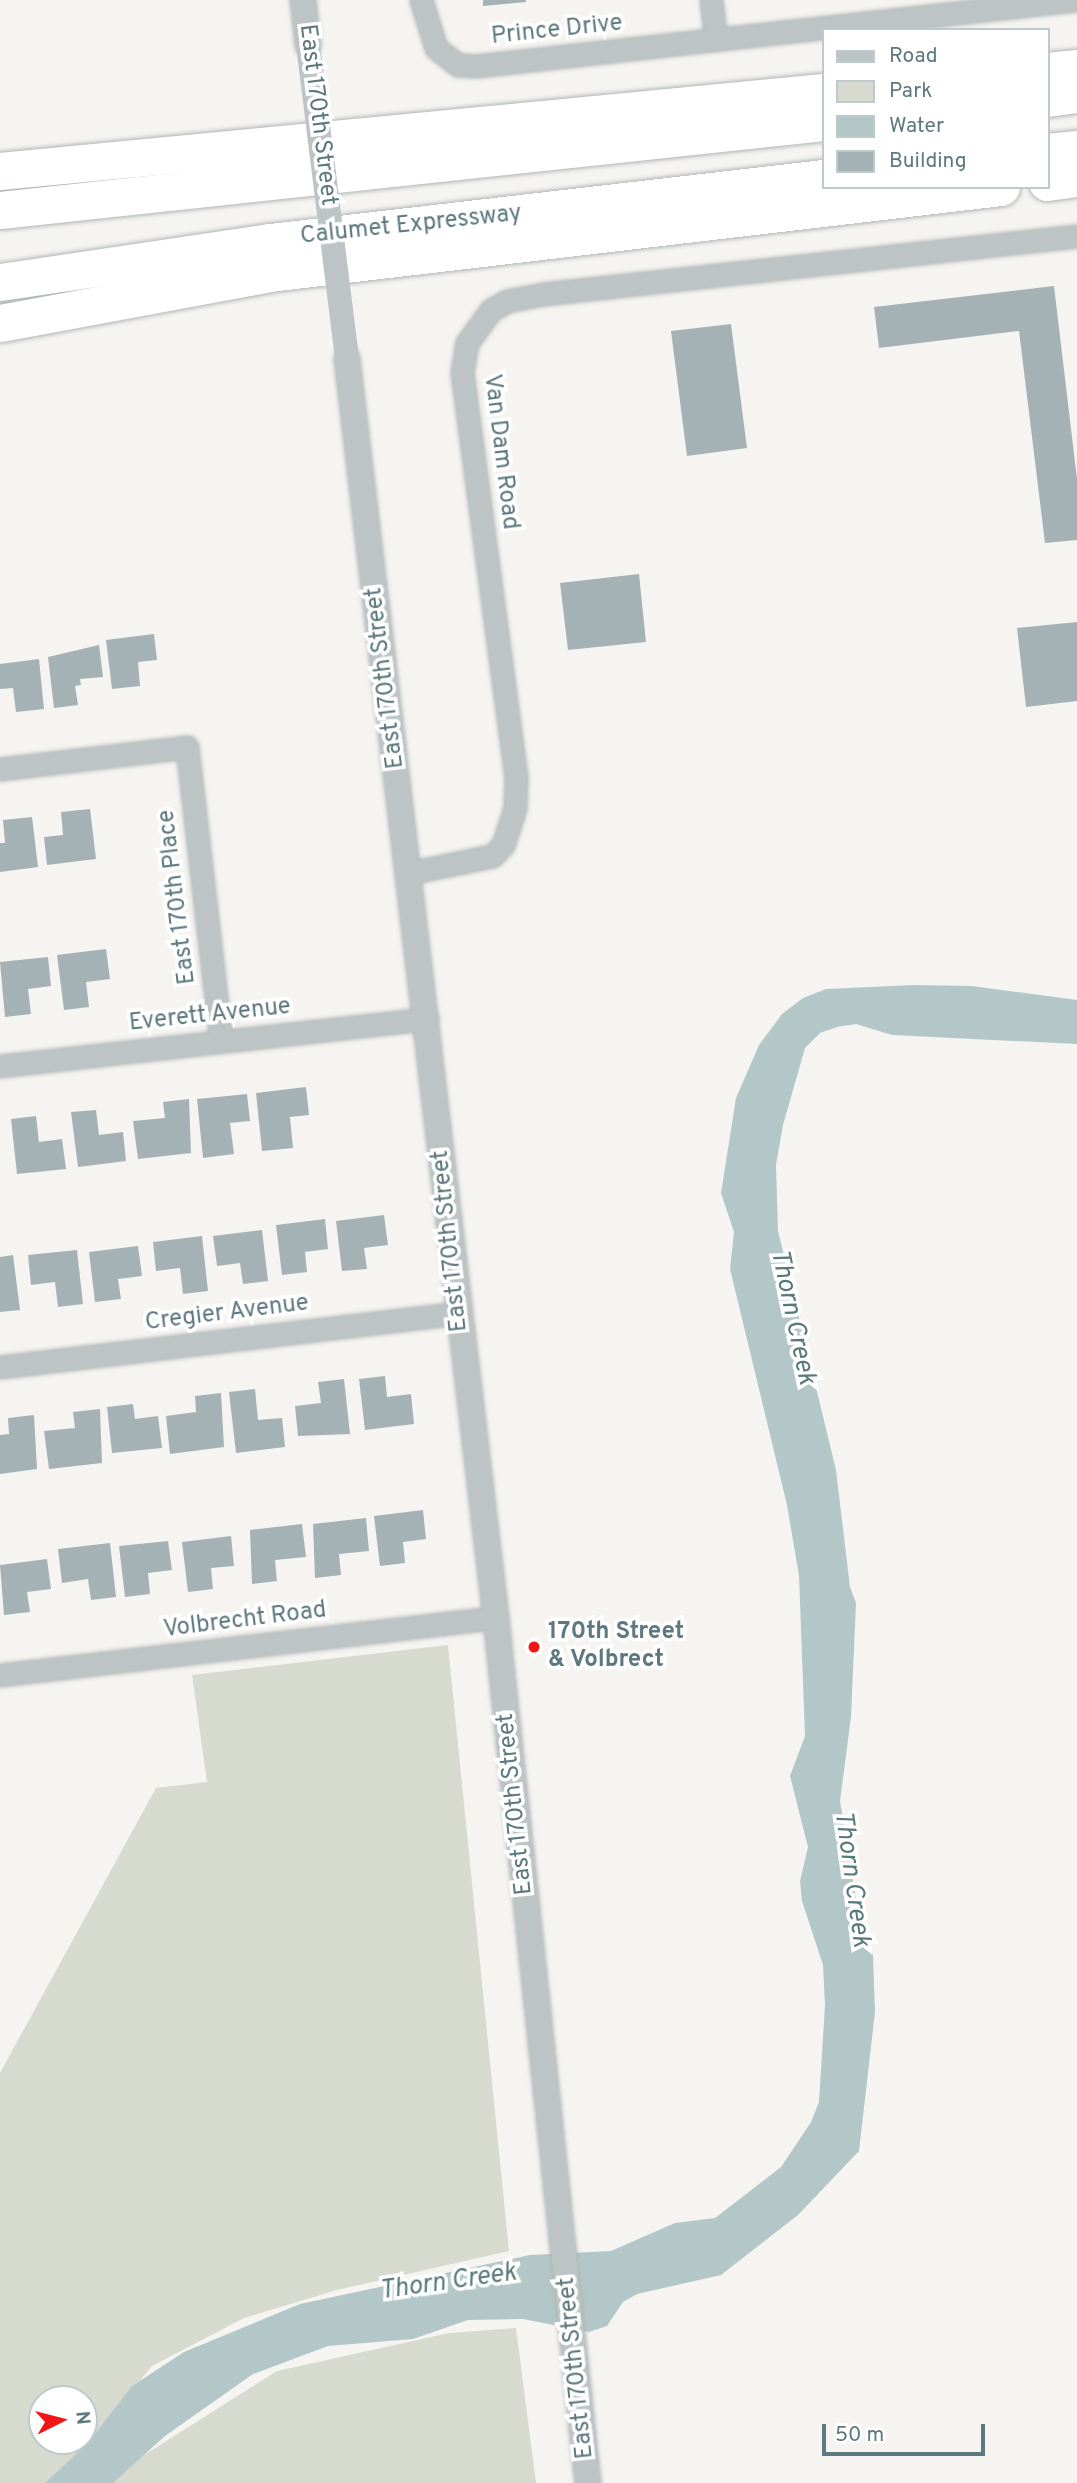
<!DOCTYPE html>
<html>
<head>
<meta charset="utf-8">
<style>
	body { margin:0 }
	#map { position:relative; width:1077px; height:2483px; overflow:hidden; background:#f5f4f0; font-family:Overpass,sans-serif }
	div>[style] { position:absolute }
	.green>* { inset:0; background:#d6dacf }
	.water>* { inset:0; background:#b4c7c8 }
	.building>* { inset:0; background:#a5b2b5 }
	.roads { filter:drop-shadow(0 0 2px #b0b7b8) drop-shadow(0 0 2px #b0b7b8) }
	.minor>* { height:21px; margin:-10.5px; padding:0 10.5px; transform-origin:10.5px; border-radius:10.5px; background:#bdc4c6 }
	.tertiary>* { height:24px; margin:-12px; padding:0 12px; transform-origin:12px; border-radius:12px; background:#bdc4c6 }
	.motorway>* { height:37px; margin:-18.5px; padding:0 18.5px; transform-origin:18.5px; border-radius:18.5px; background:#fff }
	.tertiary-bridge>* { height:24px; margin:-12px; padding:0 12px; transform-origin:12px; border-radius:12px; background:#bdc4c6 }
	.dots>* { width:19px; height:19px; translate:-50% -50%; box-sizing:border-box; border:4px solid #fff; border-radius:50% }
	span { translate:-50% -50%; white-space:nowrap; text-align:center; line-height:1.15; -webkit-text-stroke:7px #fff; paint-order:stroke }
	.street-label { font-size:24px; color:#5d787e }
	.poi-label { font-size:24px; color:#5d787e; font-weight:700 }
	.left { translate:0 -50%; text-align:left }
	.water-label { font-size:26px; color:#58797b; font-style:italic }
	.legend { position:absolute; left:822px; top:28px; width:228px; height:161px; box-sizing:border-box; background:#fff; border:2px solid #bec9cb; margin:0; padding:9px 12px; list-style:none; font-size:21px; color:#5d787e }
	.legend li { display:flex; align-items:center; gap:14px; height:35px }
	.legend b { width:35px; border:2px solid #bec9cb }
	.north { position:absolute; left:28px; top:2385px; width:70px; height:70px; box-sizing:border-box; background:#fff; border:2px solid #bec9cb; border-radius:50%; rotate:84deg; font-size:19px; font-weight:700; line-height:28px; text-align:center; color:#5d787e }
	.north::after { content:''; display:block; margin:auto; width:24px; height:32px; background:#f11515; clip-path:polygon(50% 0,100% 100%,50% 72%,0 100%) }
	.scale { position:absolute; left:822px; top:2424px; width:163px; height:32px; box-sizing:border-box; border:4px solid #5d787e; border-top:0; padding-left:9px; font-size:21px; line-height:24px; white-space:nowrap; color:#5d787e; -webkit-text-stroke:5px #fff; paint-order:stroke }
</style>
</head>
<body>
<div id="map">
	<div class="green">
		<div style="clip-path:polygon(evenodd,448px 1645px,509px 2251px,337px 2290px,244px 2318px,152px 2366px,55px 2483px,0 2483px,0 2073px,156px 1788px,207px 1782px,192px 1675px,448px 1645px,42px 2399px,84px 2399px,84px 2441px,42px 2441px,42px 2399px)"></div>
		<div style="clip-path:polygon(516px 2328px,536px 2483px,100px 2483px,277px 2371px,449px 2333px)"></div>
	</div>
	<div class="water">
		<div style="clip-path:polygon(914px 985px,972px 986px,1077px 1000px,1077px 1044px,892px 1035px,856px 1024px,837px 1027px,820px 1033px,805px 1048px,783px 1125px,776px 1165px,778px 1231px,836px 1470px,850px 1587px,856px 1603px,851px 1717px,840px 1801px,856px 1899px,873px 1955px,875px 2012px,859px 2151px,798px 2215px,721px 2275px,637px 2294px,623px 2302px,607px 2326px,589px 2332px,523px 2319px,468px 2320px,413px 2339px,328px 2346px,253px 2374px,165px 2436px,113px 2483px,45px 2483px,88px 2443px,132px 2386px,184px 2352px,300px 2304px,530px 2255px,611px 2251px,675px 2223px,715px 2218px,781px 2167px,811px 2122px,819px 2102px,825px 2005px,823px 1965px,802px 1901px,800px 1881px,808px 1847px,790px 1776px,805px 1736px,799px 1576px,787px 1505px,730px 1269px,734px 1232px,721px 1193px,736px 1098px,759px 1045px,782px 1014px,803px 998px,826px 989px)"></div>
	</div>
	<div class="building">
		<div style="clip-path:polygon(483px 0,526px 0,526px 2px,483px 6px)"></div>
		<div style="clip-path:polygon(1054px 286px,1077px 479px,1077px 540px,1045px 543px,1019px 331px,879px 348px,874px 307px)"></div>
		<div style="clip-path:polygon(731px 324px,747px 448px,687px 456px,671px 331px)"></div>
		<div style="clip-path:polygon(639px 574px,646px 642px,568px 650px,560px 583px)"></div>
		<div style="clip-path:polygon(1077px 622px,1077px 701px,1026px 707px,1017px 628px)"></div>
		<div style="clip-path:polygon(154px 634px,157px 660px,138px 662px,140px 686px,112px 689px,106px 640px)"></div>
		<div style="clip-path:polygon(99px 645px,103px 677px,80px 679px,81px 685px,75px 686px,78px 705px,54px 708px,48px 657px)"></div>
		<div style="clip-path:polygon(39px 659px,44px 709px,16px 712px,13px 688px,0 689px,0 664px)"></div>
		<div style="clip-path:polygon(90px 809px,96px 859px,47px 865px,44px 837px,63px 835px,61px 812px)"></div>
		<div style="clip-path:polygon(32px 817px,38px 867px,0 872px,0 843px,5px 843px,3px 820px)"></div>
		<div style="clip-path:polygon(106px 949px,110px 979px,86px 982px,89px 1007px,64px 1010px,57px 955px)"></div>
		<div style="clip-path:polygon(48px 957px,51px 986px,28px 989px,31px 1014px,5px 1017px,0 962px)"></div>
		<div style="clip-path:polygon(306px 1087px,309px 1115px,290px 1117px,293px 1148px,262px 1151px,256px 1093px)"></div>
		<div style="clip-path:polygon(247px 1094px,250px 1121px,230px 1123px,234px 1154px,203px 1158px,197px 1099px)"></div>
		<div style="clip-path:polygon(189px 1099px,191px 1153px,138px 1159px,133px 1121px,165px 1118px,163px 1102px)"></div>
		<div style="clip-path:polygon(96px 1110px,99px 1135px,123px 1132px,126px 1161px,78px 1167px,71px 1112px)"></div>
		<div style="clip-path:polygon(36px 1116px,39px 1142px,62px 1139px,66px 1169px,17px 1174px,11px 1119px)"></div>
		<div style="clip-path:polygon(384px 1215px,388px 1245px,364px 1248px,367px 1269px,342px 1271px,336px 1221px)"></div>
		<div style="clip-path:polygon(325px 1219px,328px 1249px,305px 1252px,307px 1272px,282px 1275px,276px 1225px)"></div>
		<div style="clip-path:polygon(262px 1230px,268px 1281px,243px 1284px,240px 1263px,217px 1266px,213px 1236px)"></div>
		<div style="clip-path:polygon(202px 1236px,208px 1291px,183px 1294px,180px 1268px,156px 1271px,153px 1242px)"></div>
		<div style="clip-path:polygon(138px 1246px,142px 1276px,118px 1279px,121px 1299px,95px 1302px,89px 1252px)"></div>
		<div style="clip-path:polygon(77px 1250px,83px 1304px,58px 1307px,55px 1282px,31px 1285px,28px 1255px)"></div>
		<div style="clip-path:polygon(13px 1255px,20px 1310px,0 1312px,0 1257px)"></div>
		<div style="clip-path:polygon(385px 1376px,387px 1397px,411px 1394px,414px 1424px,365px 1430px,359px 1379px)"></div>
		<div style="clip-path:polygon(344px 1379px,350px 1434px,298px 1436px,295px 1406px,321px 1403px,318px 1382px)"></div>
		<div style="clip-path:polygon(255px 1389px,258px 1420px,282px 1418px,285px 1447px,236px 1453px,229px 1392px)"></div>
		<div style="clip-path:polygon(221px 1393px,224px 1447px,170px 1454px,166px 1416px,196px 1412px,195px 1396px)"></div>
		<div style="clip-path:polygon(133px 1404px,135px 1419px,158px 1416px,162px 1448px,112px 1453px,107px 1407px)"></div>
		<div style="clip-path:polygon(100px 1409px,102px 1463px,49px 1469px,44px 1431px,75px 1428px,73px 1412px)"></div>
		<div style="clip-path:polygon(34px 1415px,37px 1469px,0 1474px,0 1435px,9px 1434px,8px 1418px)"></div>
		<div style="clip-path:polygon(423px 1510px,426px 1539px,403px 1542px,405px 1563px,380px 1566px,374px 1516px)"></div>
		<div style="clip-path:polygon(366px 1518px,369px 1551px,339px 1554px,341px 1575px,315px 1578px,313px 1524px)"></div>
		<div style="clip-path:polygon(302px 1524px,306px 1557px,275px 1560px,277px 1581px,252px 1584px,250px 1530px)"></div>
		<div style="clip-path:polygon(231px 1536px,234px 1566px,211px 1568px,213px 1589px,188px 1592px,182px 1542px)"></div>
		<div style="clip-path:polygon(168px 1541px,172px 1570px,148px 1573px,150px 1594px,125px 1597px,119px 1546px)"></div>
		<div style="clip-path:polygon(110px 1543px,116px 1597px,91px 1600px,88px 1579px,62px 1583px,58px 1549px)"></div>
		<div style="clip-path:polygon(47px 1559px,51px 1589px,27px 1592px,30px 1612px,4px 1615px,0 1565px)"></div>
	</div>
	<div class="roads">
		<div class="minor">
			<div style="left:421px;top:0;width:50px;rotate:72.6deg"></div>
			<div style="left:436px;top:48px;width:28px;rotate:38deg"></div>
			<div style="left:458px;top:65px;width:18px;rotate:3deg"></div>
			<div style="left:476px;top:66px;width:602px;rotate:-6.3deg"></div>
			<div style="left:711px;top:0;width:39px;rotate:83deg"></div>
			<div style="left:0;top:769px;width:188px;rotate:-6.7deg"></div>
			<div style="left:187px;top:747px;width:295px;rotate:83.4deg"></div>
			<div style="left:409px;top:873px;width:85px;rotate:-11.6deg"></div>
			<div style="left:492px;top:856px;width:16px;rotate:-45deg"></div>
			<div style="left:503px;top:845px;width:39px;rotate:-72deg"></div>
			<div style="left:515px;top:808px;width:31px;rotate:-88deg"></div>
			<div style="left:516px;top:777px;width:408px;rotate:-97.6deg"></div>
			<div style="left:462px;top:373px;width:30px;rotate:-81deg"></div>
			<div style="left:467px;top:343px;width:41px;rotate:-54deg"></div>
			<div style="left:491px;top:310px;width:18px;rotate:-29deg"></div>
			<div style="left:507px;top:301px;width:37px;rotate:-11deg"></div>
			<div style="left:543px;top:294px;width:537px;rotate:-6.2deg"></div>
			<div style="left:0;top:1066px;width:430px;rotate:-6.3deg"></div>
			<div style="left:0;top:1367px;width:462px;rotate:-6.7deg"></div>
			<div style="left:0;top:1675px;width:499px;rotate:-6.6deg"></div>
		</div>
		<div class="tertiary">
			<div style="left:303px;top:0;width:45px;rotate:83.7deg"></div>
			<div style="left:347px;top:359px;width:1268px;rotate:83.25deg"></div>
			<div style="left:496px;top:1618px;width:870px;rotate:83.93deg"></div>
		</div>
		<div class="motorway">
			<div style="left:1047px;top:71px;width:30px;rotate:-6deg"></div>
			<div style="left:1047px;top:98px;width:30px;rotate:-8deg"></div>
			<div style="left:1047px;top:152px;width:30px;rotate:-6deg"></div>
			<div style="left:0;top:171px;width:827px;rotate:-5.48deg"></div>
			<div style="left:1047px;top:182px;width:30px;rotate:-8deg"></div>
			<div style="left:0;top:210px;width:828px;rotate:-6.1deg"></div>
			<div style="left:0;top:282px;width:273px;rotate:-8.4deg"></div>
			<div style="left:270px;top:242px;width:557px;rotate:-6.6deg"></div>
			<div style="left:0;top:323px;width:274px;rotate:-10.5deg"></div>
			<div style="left:269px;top:273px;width:737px;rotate:-6.7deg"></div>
		</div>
	</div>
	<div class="tertiary-bridge">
		<div style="left:308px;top:45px;width:316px;rotate:82.9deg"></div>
	</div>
	<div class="dots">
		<div style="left:534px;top:1647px;background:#f11515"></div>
	</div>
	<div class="street-label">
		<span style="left:557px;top:31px;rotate:-6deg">Prince Drive</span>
		<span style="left:317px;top:115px;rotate:83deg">East 170th Street</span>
		<span style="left:411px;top:226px;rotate:-6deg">Calumet Expressway</span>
		<span style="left:500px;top:452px;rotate:83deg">Van Dam Road</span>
		<span style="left:386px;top:678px;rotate:-97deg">East 170th Street</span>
		<span style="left:178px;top:897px;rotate:-97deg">East 170th Place</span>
		<span style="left:210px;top:1016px;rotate:-6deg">Everett Avenue</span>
		<span style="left:451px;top:1241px;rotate:-96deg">East 170th Street</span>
		<span style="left:227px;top:1314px;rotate:-7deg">Cregier Avenue</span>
		<span style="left:245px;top:1621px;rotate:-7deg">Volbrecht Road</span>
		<span style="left:516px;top:1804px;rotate:-96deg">East 170th Street</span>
		<span style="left:577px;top:2368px;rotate:-96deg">East 170th Street</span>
	</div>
	<div class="poi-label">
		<span class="left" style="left:548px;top:1647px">170th Street<br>&amp; Volbrect</span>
	</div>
	<div class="water-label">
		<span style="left:792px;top:1317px;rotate:78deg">Thorn Creek</span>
		<span style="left:851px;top:1879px;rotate:82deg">Thorn Creek</span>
		<span style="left:448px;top:2283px;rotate:-8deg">Thorn Creek</span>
	</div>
	<ul class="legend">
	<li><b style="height:9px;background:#bdc4c6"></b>Road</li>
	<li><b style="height:19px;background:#d6dacf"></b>Park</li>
	<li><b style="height:19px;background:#b4c7c8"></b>Water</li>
	<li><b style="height:19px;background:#a5b2b5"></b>Building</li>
	</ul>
	<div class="north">N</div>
	<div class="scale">50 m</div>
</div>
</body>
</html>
